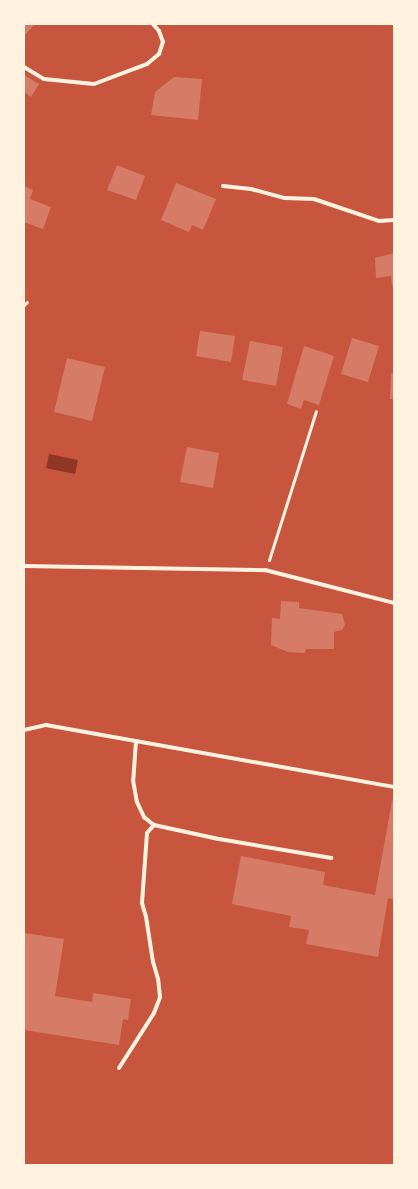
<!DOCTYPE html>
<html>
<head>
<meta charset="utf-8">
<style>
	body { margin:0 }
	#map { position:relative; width:418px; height:1189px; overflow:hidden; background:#c8553d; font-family:"Nunito Sans",sans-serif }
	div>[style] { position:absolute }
	.water>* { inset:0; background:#8f3625 }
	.building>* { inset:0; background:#d67c66 }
	.path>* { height:3px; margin:-1.5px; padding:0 1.5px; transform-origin:1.5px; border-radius:1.5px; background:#fff3e0 }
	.service>* { height:4px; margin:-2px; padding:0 2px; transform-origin:2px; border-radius:2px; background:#fff3e0 }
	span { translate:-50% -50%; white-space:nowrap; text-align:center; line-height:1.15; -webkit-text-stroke:4px #fff3e0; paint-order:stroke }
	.frame { position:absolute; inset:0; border:25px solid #fff3e0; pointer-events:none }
</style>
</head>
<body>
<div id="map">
	<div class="water">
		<div style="clip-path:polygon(49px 454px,78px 460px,75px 474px,46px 468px)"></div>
	</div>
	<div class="building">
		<div style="clip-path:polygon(24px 24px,35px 24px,25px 35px)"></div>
		<div style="clip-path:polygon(24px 75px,39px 84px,31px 97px,24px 92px)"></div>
		<div style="clip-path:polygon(174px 77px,202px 79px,198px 120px,151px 115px,155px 92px)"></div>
		<div style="clip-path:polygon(117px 165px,145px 176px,136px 200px,107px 190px)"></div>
		<div style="clip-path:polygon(176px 183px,216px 199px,203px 230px,192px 225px,189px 232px,161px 220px)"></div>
		<div style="clip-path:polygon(24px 186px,33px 190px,30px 199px,51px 207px,43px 229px,24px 222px)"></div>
		<div style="clip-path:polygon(394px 253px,394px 286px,392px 286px,391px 276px,376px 278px,375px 258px)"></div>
		<div style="clip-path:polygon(200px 331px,235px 336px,231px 362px,196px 356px)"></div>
		<div style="clip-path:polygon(352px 338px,379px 346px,368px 382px,341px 374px)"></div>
		<div style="clip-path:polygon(250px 341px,283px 347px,276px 386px,242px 380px)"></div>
		<div style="clip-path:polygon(304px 346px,334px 356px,319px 405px,304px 400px,301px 409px,287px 404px)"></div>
		<div style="clip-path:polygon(67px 358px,105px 367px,92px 421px,54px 412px)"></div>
		<div style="clip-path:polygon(391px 373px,394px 374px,394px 399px,390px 399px)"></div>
		<div style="clip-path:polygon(187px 447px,219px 453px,213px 488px,180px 482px)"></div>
		<div style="clip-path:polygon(281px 601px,299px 602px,299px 608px,342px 614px,345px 625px,342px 630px,334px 632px,334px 649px,306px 649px,305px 653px,288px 652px,271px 645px,272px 618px,280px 619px)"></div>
		<div style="clip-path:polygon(392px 801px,394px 801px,394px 899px,388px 898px,378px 957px,306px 944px,309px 930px,289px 927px,291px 916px,232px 904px,241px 856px,325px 872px,323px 885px,375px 895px)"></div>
		<div style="clip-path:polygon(24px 933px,64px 939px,55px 996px,92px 1002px,93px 993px,131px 999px,128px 1020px,123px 1019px,119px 1045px,24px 1030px)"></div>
	</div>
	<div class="path">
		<div style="left:24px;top:305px;width:4px;rotate:-45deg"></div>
		<div style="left:269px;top:560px;width:156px;rotate:-72.5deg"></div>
	</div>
	<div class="service">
		<div style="left:24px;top:67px;width:23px;rotate:31deg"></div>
		<div style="left:44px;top:79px;width:50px;rotate:5.7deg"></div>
		<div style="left:94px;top:84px;width:57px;rotate:-20.7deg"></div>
		<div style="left:147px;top:64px;width:16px;rotate:-40deg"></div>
		<div style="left:159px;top:54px;width:13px;rotate:-72deg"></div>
		<div style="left:163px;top:42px;width:12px;rotate:-110deg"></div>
		<div style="left:159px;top:31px;width:9px;rotate:-131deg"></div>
		<div style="left:223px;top:186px;width:28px;rotate:6deg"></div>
		<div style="left:251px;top:189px;width:35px;rotate:15deg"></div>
		<div style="left:285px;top:198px;width:29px;rotate:2deg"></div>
		<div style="left:314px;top:199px;width:69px;rotate:18.7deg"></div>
		<div style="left:379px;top:221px;width:15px;rotate:-4deg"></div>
		<div style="left:24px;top:566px;width:241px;rotate:1deg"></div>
		<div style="left:265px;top:570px;width:133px;rotate:14.3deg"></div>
		<div style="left:24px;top:730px;width:23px;rotate:-13deg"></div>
		<div style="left:46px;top:725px;width:353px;rotate:10.1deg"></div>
		<div style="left:136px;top:741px;width:39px;rotate:94deg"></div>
		<div style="left:133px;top:780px;width:22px;rotate:80deg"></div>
		<div style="left:137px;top:802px;width:17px;rotate:65deg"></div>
		<div style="left:144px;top:817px;width:13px;rotate:39deg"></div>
		<div style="left:154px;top:825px;width:66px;rotate:12.2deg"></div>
		<div style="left:219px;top:839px;width:114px;rotate:9.6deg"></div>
		<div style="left:119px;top:1068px;width:65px;rotate:-57.5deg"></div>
		<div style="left:154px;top:1013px;width:17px;rotate:-69deg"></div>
		<div style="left:160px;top:997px;width:18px;rotate:-96deg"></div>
		<div style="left:158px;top:979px;width:18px;rotate:-106deg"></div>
		<div style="left:153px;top:962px;width:46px;rotate:-98.8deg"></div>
		<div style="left:146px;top:917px;width:15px;rotate:-106deg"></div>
		<div style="left:142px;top:903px;width:70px;rotate:-85.9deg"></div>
		<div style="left:147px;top:833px;width:11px;rotate:-49deg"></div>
	</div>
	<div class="frame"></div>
</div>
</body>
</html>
